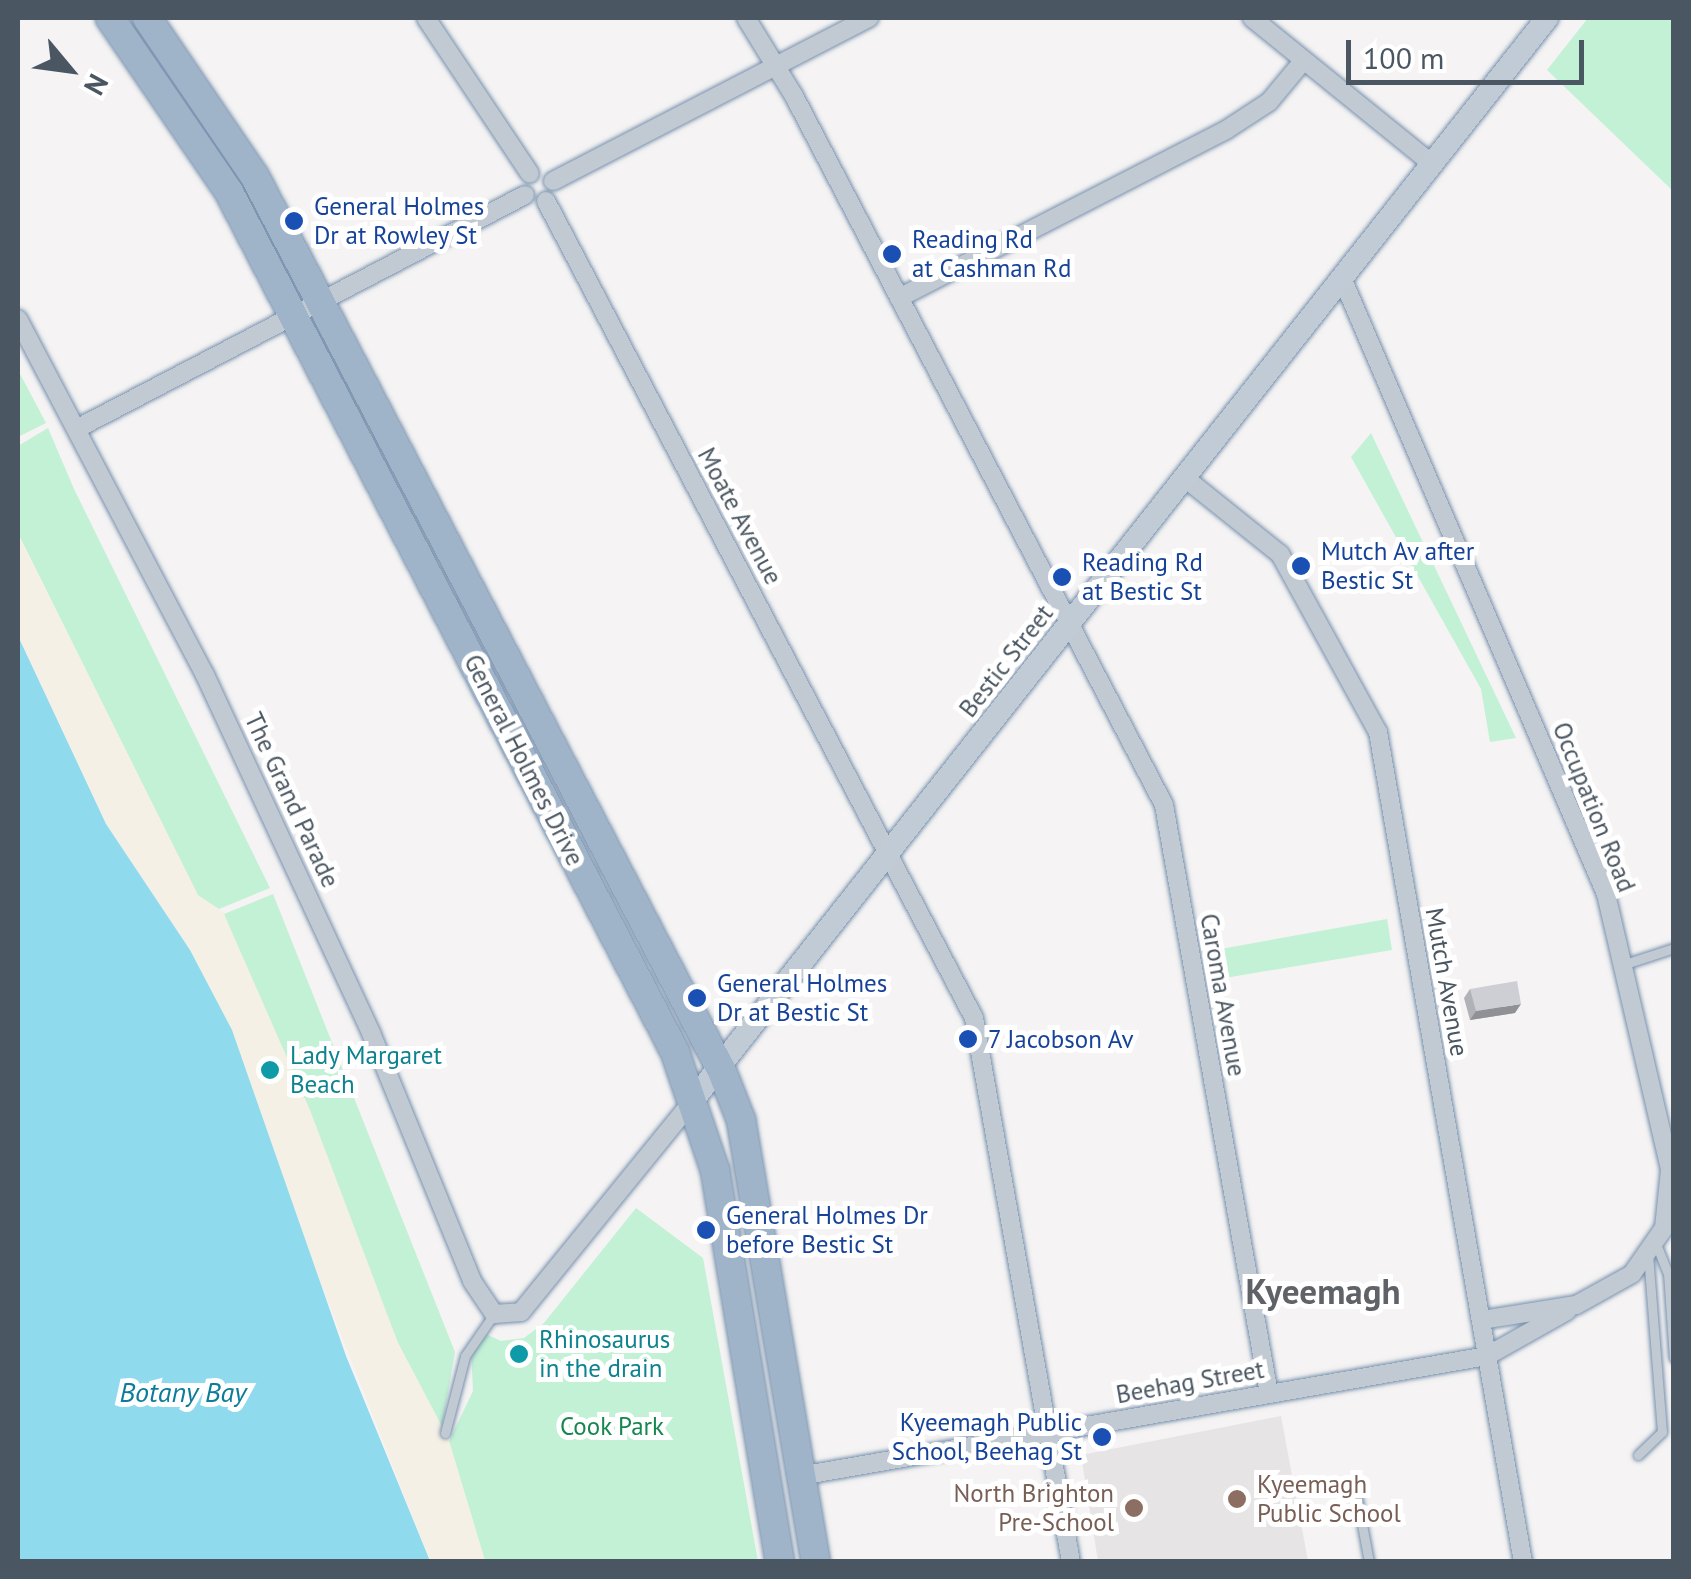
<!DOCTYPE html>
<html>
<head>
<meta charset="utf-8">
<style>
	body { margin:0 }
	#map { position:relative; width:1691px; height:1579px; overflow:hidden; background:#f5f3f3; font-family:"PT Sans",sans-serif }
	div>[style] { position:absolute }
	.education>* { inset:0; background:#e6e4e5 }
	.green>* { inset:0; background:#c3f1d5 }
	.sand>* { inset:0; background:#f5f0e5 }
	.water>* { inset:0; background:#90daee }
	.roads { filter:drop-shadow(0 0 2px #7690ad) drop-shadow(0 0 2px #7690ad) }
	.service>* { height:9px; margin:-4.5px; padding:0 4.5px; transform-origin:4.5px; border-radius:4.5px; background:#c1cad2 }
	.minor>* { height:18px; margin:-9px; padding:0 9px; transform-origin:9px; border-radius:9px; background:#c1cad2 }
	.secondary>* { height:22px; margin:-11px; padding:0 11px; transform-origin:11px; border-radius:11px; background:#c1cbd6 }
	.trunk>* { height:28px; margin:-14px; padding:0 14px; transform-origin:14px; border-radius:14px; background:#9fb4c9 }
	.wall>* { inset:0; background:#b0b2b7 }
	.shaded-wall>* { inset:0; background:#909195 }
	.building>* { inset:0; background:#cdcfd5 }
	.dots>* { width:28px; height:28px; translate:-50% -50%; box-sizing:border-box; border:5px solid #fff; border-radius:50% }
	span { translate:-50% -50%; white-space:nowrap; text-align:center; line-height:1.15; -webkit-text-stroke:10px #fff; paint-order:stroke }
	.transit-label { font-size:25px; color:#164399 }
	.left { translate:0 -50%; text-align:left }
	.right { translate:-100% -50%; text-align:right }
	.street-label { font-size:25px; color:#4a5661 }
	.culture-label { font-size:25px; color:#0d838f }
	.park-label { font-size:25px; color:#17864f }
	.education-label { font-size:25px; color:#785e54 }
	.water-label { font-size:28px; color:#0c7c9b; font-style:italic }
	.district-label { font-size:35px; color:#5f6368; font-weight:700 }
	.frame { position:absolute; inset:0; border:20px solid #4a5661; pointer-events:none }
	.north { position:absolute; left:20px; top:20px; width:100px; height:100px; -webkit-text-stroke:8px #fff; paint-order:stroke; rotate:119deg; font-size:28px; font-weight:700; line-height:40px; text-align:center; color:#4a5661 }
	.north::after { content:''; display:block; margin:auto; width:35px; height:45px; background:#4a5661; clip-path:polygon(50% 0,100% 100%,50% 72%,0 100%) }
	.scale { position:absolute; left:1346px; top:40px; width:238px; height:45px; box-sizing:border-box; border:5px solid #4a5661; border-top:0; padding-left:12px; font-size:30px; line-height:35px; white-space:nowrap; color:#4a5661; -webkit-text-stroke:8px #fff; paint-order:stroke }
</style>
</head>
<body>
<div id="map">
	<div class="education">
		<div style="clip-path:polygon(1281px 1416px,1308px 1561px,1098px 1561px,1081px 1455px)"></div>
	</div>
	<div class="green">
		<div style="clip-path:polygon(1588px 18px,1673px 18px,1673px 191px,1547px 70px)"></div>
		<div style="clip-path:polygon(18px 370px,46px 423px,18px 437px)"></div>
		<div style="clip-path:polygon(48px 428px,74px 489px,270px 888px,219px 909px,198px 896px,18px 533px,18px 446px)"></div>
		<div style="clip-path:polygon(1371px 433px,1516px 738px,1490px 742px,1481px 689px,1351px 457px)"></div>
		<div style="clip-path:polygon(273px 894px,455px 1352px,442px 1427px,398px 1343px,224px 914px)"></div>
		<div style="clip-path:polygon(1387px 919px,1392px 950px,1219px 979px,1215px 950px)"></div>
		<div style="clip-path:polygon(636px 1208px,703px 1258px,758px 1561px,485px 1561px,449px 1441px,473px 1391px,471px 1350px,486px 1334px,501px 1341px,524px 1338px,544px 1323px)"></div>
	</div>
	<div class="sand">
		<div style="clip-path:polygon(18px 534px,198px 895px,223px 912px,310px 1110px,398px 1343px,448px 1438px,485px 1561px,430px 1561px,190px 950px,106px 824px,18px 636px)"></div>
	</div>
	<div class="water">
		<div style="clip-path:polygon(18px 636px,106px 824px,190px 950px,232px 1030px,346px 1356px,430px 1561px,18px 1561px)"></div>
	</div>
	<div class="roads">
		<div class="service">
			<div style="left:1622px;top:965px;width:55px;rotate:-18.1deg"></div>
			<div style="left:1656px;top:1244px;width:31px;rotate:68deg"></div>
			<div style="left:1668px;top:1273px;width:85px;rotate:86deg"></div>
			<div style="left:445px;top:1433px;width:80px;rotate:-75.4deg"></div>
			<div style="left:465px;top:1356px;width:51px;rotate:-55.4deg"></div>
			<div style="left:1638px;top:1455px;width:33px;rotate:-44deg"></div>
			<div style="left:1662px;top:1432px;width:177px;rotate:-94.5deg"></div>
			<div style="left:1356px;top:1492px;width:71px;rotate:79.5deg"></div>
		</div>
		<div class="minor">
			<div style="left:426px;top:18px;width:187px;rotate:56.3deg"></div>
			<div style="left:746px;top:18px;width:92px;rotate:58.4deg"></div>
			<div style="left:794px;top:96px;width:800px;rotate:62.44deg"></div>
			<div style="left:1164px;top:805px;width:598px;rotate:79.89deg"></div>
			<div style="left:1252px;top:18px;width:230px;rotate:39deg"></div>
			<div style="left:553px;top:181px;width:356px;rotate:-27.3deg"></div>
			<div style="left:546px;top:201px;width:922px;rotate:62.35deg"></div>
			<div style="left:974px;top:1018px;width:553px;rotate:79.89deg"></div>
			<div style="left:1342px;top:278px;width:670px;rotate:66.8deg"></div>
			<div style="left:1606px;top:894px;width:283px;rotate:76.9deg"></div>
			<div style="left:1670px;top:1170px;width:58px;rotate:95.9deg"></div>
			<div style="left:1664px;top:1228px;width:56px;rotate:124.8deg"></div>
			<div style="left:1632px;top:1274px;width:64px;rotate:151deg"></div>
			<div style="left:1576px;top:1305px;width:96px;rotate:171deg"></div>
			<div style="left:899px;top:298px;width:368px;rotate:-27.2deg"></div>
			<div style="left:1226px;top:130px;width:51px;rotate:-33.1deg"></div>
			<div style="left:1269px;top:102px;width:53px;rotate:-50.3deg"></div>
			<div style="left:18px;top:319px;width:402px;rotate:62.3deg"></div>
			<div style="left:205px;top:675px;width:395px;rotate:65.1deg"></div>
			<div style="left:371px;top:1033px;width:268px;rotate:67.8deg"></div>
			<div style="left:472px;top:1281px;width:40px;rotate:56deg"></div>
			<div style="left:494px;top:1314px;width:27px;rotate:-4deg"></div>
			<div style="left:521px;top:1312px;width:274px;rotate:-50.9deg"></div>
			<div style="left:78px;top:428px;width:504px;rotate:-27.53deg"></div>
			<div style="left:1185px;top:478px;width:122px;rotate:38.7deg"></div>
			<div style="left:1280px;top:554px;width:203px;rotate:61.2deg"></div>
			<div style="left:1378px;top:732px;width:843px;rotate:80.09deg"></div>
			<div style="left:800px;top:1476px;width:697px;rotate:-9.91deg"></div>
			<div style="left:1487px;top:1356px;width:92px;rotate:-29.4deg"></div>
		</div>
		<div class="secondary">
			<div style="left:694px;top:1099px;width:1377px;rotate:-51.72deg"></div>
		</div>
		<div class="trunk">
			<div style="left:110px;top:18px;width:211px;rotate:55.6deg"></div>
			<div style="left:229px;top:192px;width:969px;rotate:62.59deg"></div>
			<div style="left:675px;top:1052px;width:125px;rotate:71.3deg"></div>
			<div style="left:715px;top:1170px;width:397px;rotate:80.6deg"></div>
			<div style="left:147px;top:18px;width:192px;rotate:55.8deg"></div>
			<div style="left:255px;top:177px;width:1006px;rotate:62.42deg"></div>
			<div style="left:721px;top:1069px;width:55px;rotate:68.6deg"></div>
			<div style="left:741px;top:1120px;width:448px;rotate:80.4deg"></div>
		</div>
	</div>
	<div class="wall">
		<div style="clip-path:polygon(1470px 989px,1515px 1013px,1470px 1020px,1464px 998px)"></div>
	</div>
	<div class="shaded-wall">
		<div style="clip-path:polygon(1521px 1004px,1515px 1013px,1470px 1020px,1476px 1011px)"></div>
	</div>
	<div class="building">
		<div style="clip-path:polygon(1517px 981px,1521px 1004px,1476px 1011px,1470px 989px)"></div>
	</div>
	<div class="dots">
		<div style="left:294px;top:221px;background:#1a4fb4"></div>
		<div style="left:892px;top:254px;background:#1a4fb4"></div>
		<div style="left:1301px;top:566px;background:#1a4fb4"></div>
		<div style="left:1062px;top:577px;background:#1a4fb4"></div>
		<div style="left:697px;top:998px;background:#1a4fb4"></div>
		<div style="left:968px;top:1039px;background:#1a4fb4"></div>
		<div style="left:270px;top:1070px;background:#0f9aa8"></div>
		<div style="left:706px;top:1230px;background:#1a4fb4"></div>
		<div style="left:519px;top:1354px;background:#0f9aa8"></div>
		<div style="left:1102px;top:1437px;background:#1a4fb4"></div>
		<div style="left:1237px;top:1499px;background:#8d6e63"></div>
		<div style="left:1134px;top:1508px;background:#8d6e63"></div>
	</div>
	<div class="transit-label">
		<span class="left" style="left:314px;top:221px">General Holmes<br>Dr at Rowley St</span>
		<span class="left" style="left:912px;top:254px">Reading Rd<br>at Cashman Rd</span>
		<span class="left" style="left:1321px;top:566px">Mutch Av after<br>Bestic St</span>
		<span class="left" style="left:1082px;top:577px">Reading Rd<br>at Bestic St</span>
		<span class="left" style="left:717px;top:998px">General Holmes<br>Dr at Bestic St</span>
		<span class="left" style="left:988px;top:1039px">7 Jacobson Av</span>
		<span class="left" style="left:726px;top:1230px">General Holmes Dr<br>before Bestic St</span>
		<span class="right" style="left:1082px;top:1437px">Kyeemagh Public<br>School, Beehag St</span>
	</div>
	<div class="street-label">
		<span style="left:740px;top:516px;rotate:62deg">Moate Avenue</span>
		<span style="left:1006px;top:661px;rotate:-52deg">Bestic Street</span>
		<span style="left:524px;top:760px;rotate:63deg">General Holmes Drive</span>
		<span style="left:292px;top:800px;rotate:65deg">The Grand Parade</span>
		<span style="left:1594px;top:807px;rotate:68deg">Occupation Road</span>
		<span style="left:1447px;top:982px;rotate:80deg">Mutch Avenue</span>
		<span style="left:1223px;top:995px;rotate:80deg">Caroma Avenue</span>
		<span style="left:1190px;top:1382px;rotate:-10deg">Beehag Street</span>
	</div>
	<div class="culture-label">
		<span class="left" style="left:290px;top:1070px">Lady Margaret<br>Beach</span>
		<span class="left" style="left:539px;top:1354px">Rhinosaurus<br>in the drain</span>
	</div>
	<div class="park-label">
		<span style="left:612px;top:1426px">Cook Park</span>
	</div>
	<div class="education-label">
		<span class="left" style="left:1257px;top:1499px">Kyeemagh<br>Public School</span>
		<span class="right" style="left:1114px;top:1508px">North Brighton<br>Pre-School</span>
	</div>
	<div class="water-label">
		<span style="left:183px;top:1392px">Botany Bay</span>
	</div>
	<div class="district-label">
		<span style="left:1323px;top:1291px">Kyeemagh</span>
	</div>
	<div class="frame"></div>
	<div class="north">N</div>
	<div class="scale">100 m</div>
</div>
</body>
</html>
